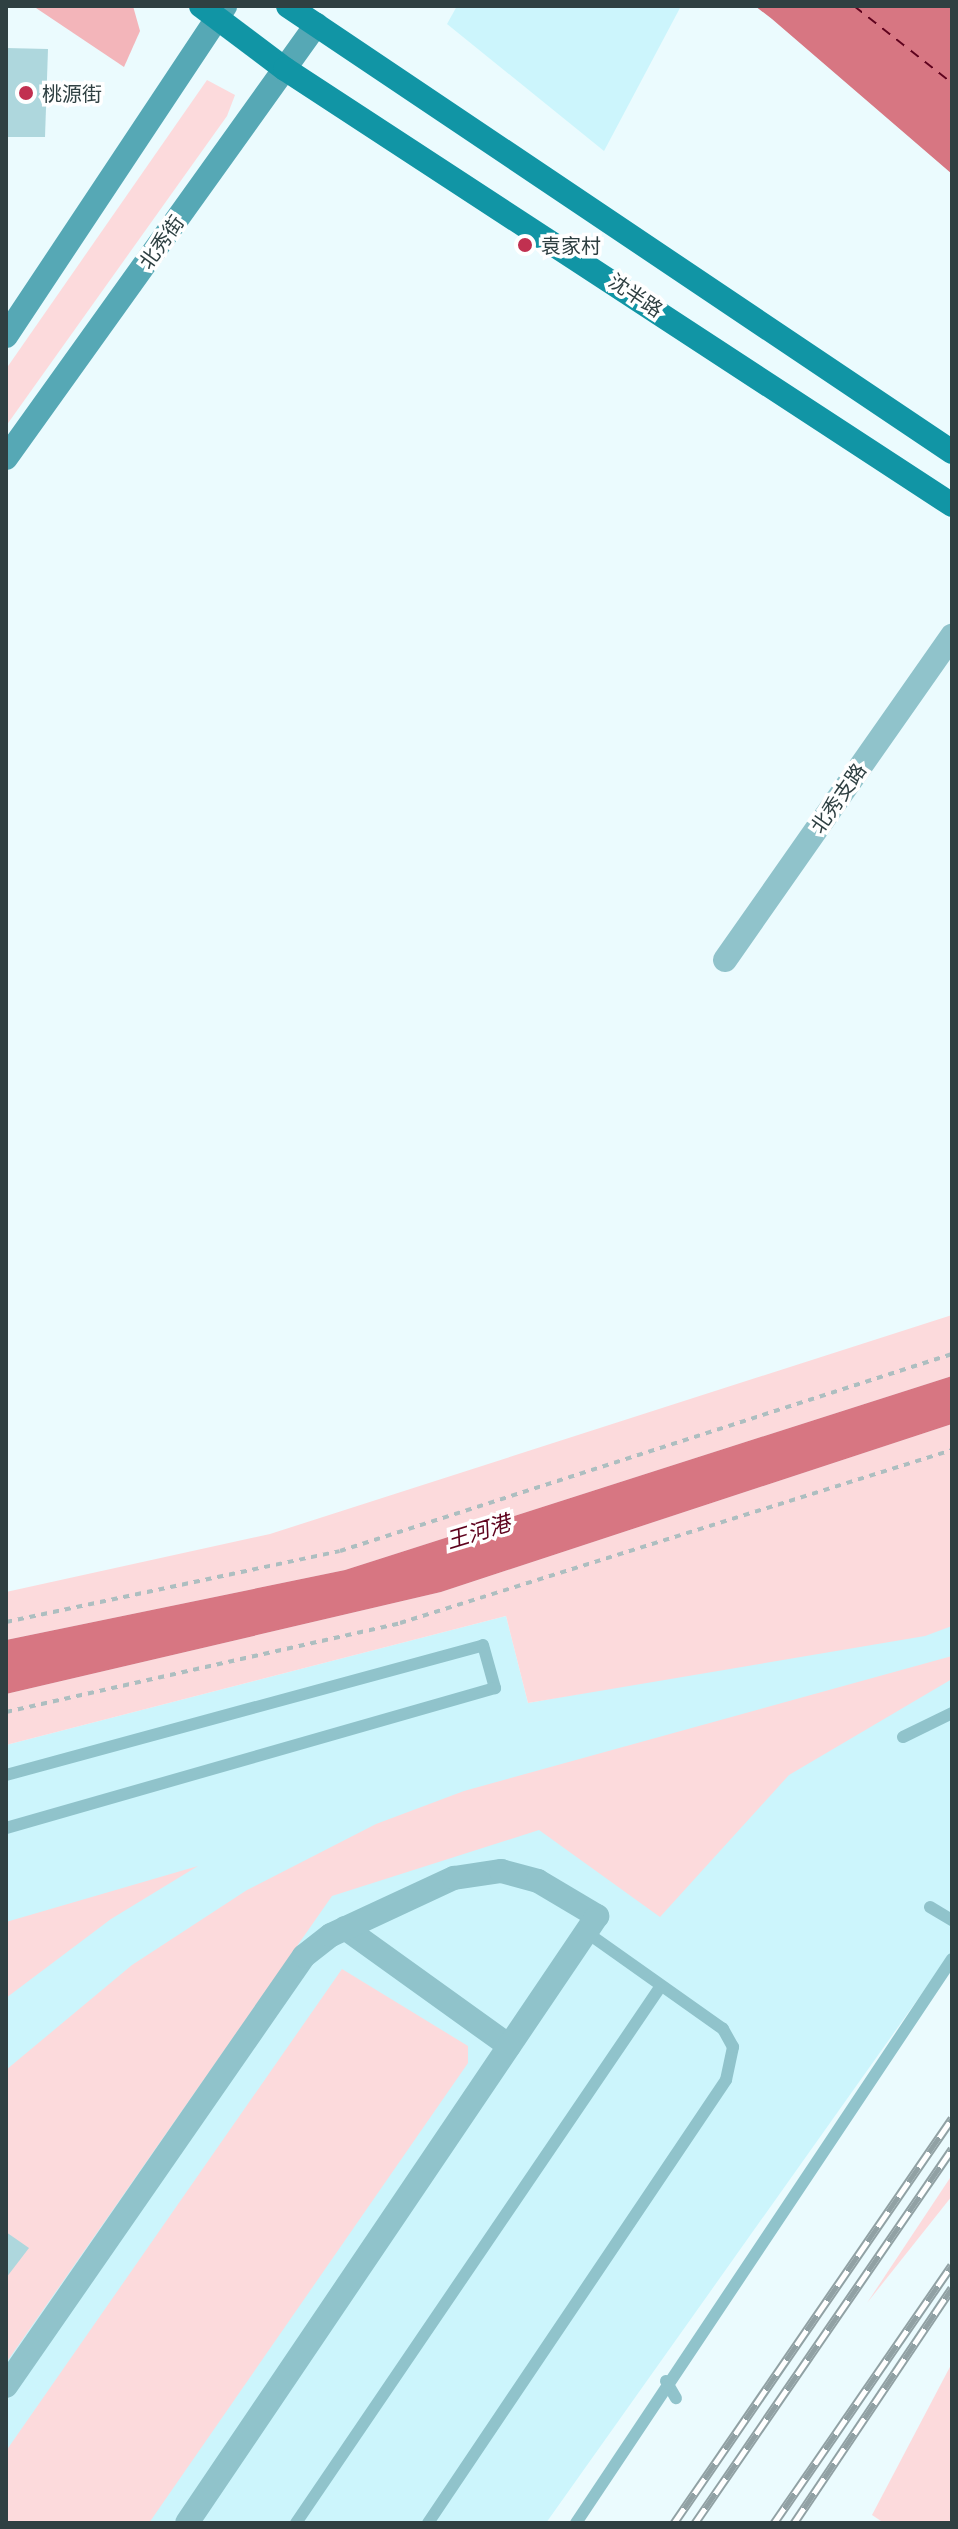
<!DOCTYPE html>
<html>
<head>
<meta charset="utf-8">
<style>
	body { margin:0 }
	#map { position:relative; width:958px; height:2529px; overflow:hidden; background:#ebfbfe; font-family:"Noto Sans","Noto Sans SC",sans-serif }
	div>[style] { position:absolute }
	.built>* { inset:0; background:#ccf5fc }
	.green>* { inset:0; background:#fcdadc }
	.forest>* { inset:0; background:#f3b5ba }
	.water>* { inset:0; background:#d77682 }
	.ferry>* { height:2px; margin-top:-1px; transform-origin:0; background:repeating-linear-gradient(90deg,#5e021d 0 10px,transparent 0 18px) }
	.building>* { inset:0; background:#aed7dd }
	.path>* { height:4px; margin-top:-2px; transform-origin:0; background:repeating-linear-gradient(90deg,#adbec0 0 6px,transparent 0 12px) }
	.lane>* { height:12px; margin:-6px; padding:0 6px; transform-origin:6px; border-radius:6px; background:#90c3cb }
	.street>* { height:24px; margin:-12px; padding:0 12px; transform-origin:12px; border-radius:12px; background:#90c3cb }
	.secondary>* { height:24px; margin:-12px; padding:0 12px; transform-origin:12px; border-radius:12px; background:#56a8b5 }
	.primary>* { height:24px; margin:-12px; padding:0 12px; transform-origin:12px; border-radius:12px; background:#1195a5 }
	.rail>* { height:9px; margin-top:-4.5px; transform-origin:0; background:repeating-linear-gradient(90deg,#fff 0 18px,#91a1a4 0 36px); box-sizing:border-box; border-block:2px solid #91a1a4 }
	.dots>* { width:22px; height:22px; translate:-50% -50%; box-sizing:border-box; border:4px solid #fff; border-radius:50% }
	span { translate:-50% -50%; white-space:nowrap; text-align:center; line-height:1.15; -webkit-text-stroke:7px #fff; paint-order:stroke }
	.poi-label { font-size:20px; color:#2f4042 }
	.left { translate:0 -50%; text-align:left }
	.street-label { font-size:20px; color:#2f4042 }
	.water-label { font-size:22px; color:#5e021d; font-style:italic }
	.frame { position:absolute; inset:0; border:8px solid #2f4042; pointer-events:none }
</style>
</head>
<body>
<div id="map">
	<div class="built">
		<div style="clip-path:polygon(457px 6px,681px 6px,604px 151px,447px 24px)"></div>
		<div style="clip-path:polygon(506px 1616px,528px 1703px,952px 1626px,952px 1951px,546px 2523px,6px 2523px,6px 1745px)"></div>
	</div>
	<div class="green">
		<div style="clip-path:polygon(207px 80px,235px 95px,227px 116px,6px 426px,6px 369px)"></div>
		<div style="clip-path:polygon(952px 1315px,952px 1376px,345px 1570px,6px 1640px,6px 1592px,270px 1534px)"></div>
		<div style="clip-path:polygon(952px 1424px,952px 1626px,925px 1636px,528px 1703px,506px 1616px,6px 1745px,6px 1694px,441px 1592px)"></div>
		<div style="clip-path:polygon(952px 1656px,952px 1679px,789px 1775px,660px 1917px,539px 1830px,332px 1896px,6px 2363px,6px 2070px,132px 1965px,247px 1890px,376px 1824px,464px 1791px)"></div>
		<div style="clip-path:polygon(198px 1866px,111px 1919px,6px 1998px,6px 1922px)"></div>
		<div style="clip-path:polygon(342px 1969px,468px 2046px,468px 2063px,149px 2523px,6px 2523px,6px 2451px)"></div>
		<div style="clip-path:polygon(952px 2175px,952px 2196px,867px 2303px)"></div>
		<div style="clip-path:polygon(952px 2363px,952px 2523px,884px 2523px,872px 2515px)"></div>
	</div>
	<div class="forest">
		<div style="clip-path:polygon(33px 6px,133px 6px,140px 31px,124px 67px)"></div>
	</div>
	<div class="water">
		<div style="clip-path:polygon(755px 6px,952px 6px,952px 174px,772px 19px)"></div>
		<div style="clip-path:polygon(952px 1376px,952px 1424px,441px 1592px,6px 1694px,6px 1640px,345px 1570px)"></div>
	</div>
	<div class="ferry">
		<div style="left:854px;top:6px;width:125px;rotate:38.2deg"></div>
	</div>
	<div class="building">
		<div style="clip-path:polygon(6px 48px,48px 49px,45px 137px,6px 137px)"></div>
		<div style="clip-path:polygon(6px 2232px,29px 2248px,6px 2278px)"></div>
	</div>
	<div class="path">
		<div style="left:6px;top:1622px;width:341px;rotate:-12deg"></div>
		<div style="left:340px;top:1551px;width:643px;rotate:-17.84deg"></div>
		<div style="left:6px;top:1712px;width:404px;rotate:-12.7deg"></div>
		<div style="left:400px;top:1623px;width:578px;rotate:-17.4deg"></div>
	</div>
	<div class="lane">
		<div style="left:903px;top:1737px;width:55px;rotate:-26.1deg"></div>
		<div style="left:6px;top:1775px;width:494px;rotate:-15.2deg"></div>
		<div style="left:483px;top:1645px;width:45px;rotate:74.4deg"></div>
		<div style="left:495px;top:1688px;width:509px;rotate:164.02deg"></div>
		<div style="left:930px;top:1907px;width:26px;rotate:31deg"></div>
		<div style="left:666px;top:2381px;width:20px;rotate:60deg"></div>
		<div style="left:296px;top:2523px;width:649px;rotate:-55.8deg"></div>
		<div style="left:428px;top:2523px;width:534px;rotate:-56.07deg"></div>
		<div style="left:726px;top:2080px;width:34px;rotate:-78deg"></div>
		<div style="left:733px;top:2047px;width:21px;rotate:-119deg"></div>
		<div style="left:723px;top:2029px;width:168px;rotate:-144.7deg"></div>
		<div style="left:576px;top:2523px;width:678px;rotate:-56.31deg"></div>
	</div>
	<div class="street">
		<div style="left:725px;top:960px;width:396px;rotate:-55deg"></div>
		<div style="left:345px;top:1928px;width:202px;rotate:35.7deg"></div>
		<div style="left:6px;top:2386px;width:523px;rotate:-55.28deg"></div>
		<div style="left:304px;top:1956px;width:34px;rotate:-38deg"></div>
		<div style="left:331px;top:1935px;width:136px;rotate:-24.9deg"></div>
		<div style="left:454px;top:1878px;width:48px;rotate:-8.5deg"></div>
		<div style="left:501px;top:1871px;width:38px;rotate:15deg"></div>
		<div style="left:538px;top:1881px;width:69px;rotate:30.7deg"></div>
		<div style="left:597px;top:1916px;width:732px;rotate:124.04deg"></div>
	</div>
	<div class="secondary">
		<div style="left:6px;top:336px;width:396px;rotate:-56.4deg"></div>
		<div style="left:6px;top:458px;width:533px;rotate:-54.4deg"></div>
	</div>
	<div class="primary">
		<div style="left:201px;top:6px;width:105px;rotate:36.9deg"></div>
		<div style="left:285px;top:69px;width:797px;rotate:33.17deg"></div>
		<div style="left:288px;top:6px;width:800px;rotate:33.89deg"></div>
	</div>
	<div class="rail">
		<div style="left:674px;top:2523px;width:491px;rotate:-55.5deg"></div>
		<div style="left:695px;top:2523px;width:454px;rotate:-55.5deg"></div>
		<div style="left:774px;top:2523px;width:313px;rotate:-55.4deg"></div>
		<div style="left:794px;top:2523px;width:283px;rotate:-56.1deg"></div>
	</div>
	<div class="dots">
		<div style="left:26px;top:93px;background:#c13050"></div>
		<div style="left:525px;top:245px;background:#c13050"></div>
	</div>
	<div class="poi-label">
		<span class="left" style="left:42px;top:93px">桃源街</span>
		<span class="left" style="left:541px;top:245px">袁家村</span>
	</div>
	<div class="street-label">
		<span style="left:161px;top:242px;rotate:-54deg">北秀街</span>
		<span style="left:636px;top:295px;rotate:34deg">沈半路</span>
		<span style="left:838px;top:798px;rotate:-55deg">北秀支路</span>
	</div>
	<div class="water-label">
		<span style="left:478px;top:1531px;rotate:-17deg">王河港</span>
	</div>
	<div class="frame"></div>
</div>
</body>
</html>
